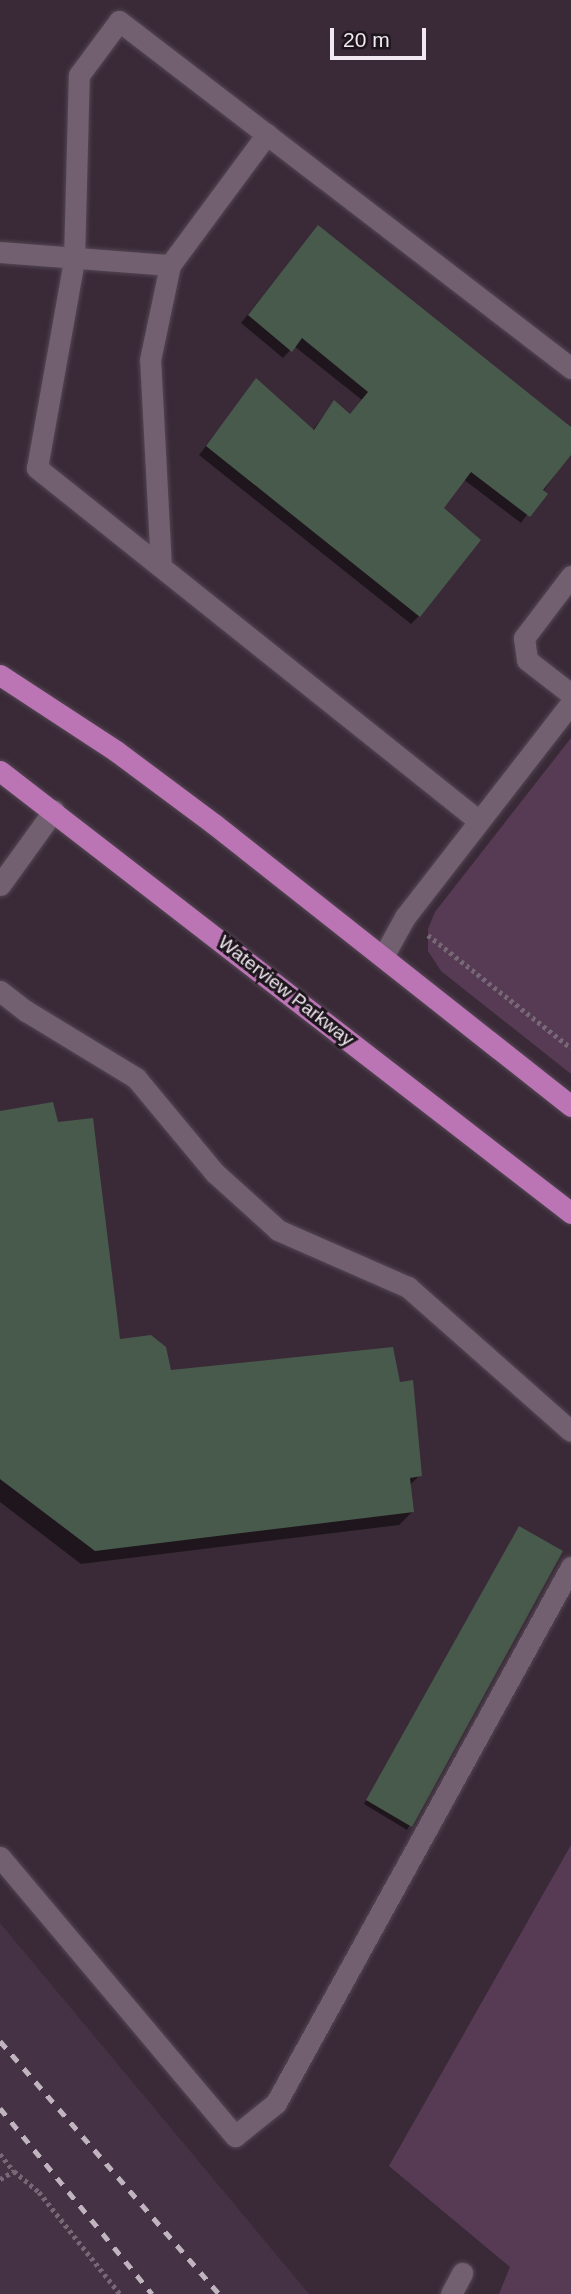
<!DOCTYPE html>
<html>
<head>
<meta charset="utf-8">
<style>
	body { margin:0 }
	#map { position:relative; width:571px; height:2294px; overflow:hidden; background:#3a2a38; font-family:Helvetica,sans-serif }
	div>[style] { position:absolute }
	.built>* { inset:0; background:#463245 }
	.green>* { inset:0; background:#573b54 }
	.shadow>* { inset:0; background:#0007 }
	.building>* { inset:0; background:#485a4b }
	.path>* { height:4.5px; margin-top:-2.25px; transform-origin:0; background:repeating-linear-gradient(90deg,#766874 0 3.5px,transparent 0 7px) }
	.roads { filter:drop-shadow(0 0 2px #534652) drop-shadow(0 0 2px #534652) }
	.minor>* { height:21px; margin:-10.5px; padding:0 10.5px; transform-origin:10.5px; border-radius:10.5px; background:#726070 }
	.major>* { height:21px; margin:-10.5px; padding:0 10.5px; transform-origin:10.5px; border-radius:10.5px; background:#bb75b5 }
	.rail>* { height:5px; margin-top:-2.5px; transform-origin:0; background:repeating-linear-gradient(90deg,#c0b5bf 0 9px,transparent 0 18px) }
	span { translate:-50% -50%; white-space:nowrap; text-align:center; line-height:1.15; -webkit-text-stroke:6px #1d161c; paint-order:stroke }
	.street-label { font-size:19px; color:#f2e8f1 }
	.scale { position:absolute; left:330px; top:28px; width:96px; height:32px; box-sizing:border-box; border:4px solid #f2e8f1; border-top:0; padding-left:9px; font-size:21px; line-height:24px; white-space:nowrap; color:#f2e8f1; -webkit-text-stroke:5px #1d161c; paint-order:stroke }
</style>
</head>
<body>
<div id="map">
	<div class="built">
		<div style="clip-path:polygon(0 1923px,309px 2294px,0 2294px)"></div>
	</div>
	<div class="green">
		<div style="clip-path:polygon(571px 738px,571px 1074px,441px 971px,428px 951px,428px 929px,435px 912px)"></div>
		<div style="clip-path:polygon(571px 1845px,571px 2294px,499px 2294px,510px 2267px,389px 2166px)"></div>
	</div>
	<div class="shadow">
		<div style="clip-path:polygon(311px 235px,571px 429px,571px 452px,521px 523px,463px 479px,441px 508px,419px 616px,411px 624px,199px 455px,256px 380px,312px 431px,334px 402px,349px 416px,362px 400px,294px 346px,283px 358px,241px 323px)"></div>
		<div style="clip-path:polygon(0 1113px,118px 1341px,169px 1371px,420px 1475px,409px 1486px,412px 1512px,399px 1525px,81px 1564px,0 1502px)"></div>
		<div style="clip-path:polygon(516px 1532px,561px 1552px,407px 1830px,364px 1804px)"></div>
	</div>
	<div class="building">
		<div style="clip-path:polygon(318px 225px,571px 427px,571px 455px,543px 490px,548px 494px,530px 517px,471px 472px,444px 508px,481px 540px,420px 617px,206px 446px,256px 378px,314px 430px,334px 400px,350px 414px,368px 392px,302px 338px,292px 352px,248px 315px)"></div>
		<div style="clip-path:polygon(53px 1102px,58px 1122px,93px 1118px,120px 1339px,151px 1335px,166px 1347px,171px 1370px,393px 1347px,400px 1382px,413px 1380px,422px 1476px,410px 1478px,414px 1512px,95px 1551px,0 1479px,0 1111px)"></div>
		<div style="clip-path:polygon(519px 1526px,563px 1551px,412px 1827px,366px 1800px)"></div>
	</div>
	<div class="path">
		<div style="left:428px;top:935px;width:182px;rotate:38.3deg"></div>
		<div style="left:0;top:2154px;width:22px;rotate:51deg"></div>
		<div style="left:14px;top:2171px;width:33px;rotate:40deg"></div>
		<div style="left:39px;top:2192px;width:130px;rotate:51.5deg"></div>
		<div style="left:0;top:2179px;width:16px;rotate:-30deg"></div>
	</div>
	<div class="roads">
		<div class="minor">
			<div style="left:0;top:252px;width:170px;rotate:4.4deg"></div>
			<div style="left:170px;top:265px;width:163px;rotate:-53.5deg"></div>
			<div style="left:161px;top:567px;width:207px;rotate:-93deg"></div>
			<div style="left:150px;top:360px;width:97px;rotate:-78.1deg"></div>
			<div style="left:571px;top:576px;width:78px;rotate:127.2deg"></div>
			<div style="left:524px;top:638px;width:22px;rotate:82deg"></div>
			<div style="left:527px;top:660px;width:56px;rotate:37.7deg"></div>
			<div style="left:479px;top:821px;width:566px;rotate:-141.39deg"></div>
			<div style="left:37px;top:468px;width:211px;rotate:-79.9deg"></div>
			<div style="left:74px;top:260px;width:185px;rotate:-88.5deg"></div>
			<div style="left:79px;top:75px;width:67px;rotate:-53.5deg"></div>
			<div style="left:119px;top:21px;width:570px;rotate:37.51deg"></div>
			<div style="left:0;top:885px;width:92px;rotate:-54.2deg"></div>
			<div style="left:384px;top:955px;width:43px;rotate:-61.1deg"></div>
			<div style="left:405px;top:917px;width:271px;rotate:-52.2deg"></div>
			<div style="left:0;top:991px;width:33px;rotate:38deg"></div>
			<div style="left:26px;top:1011px;width:129px;rotate:31.3deg"></div>
			<div style="left:136px;top:1078px;width:124px;rotate:50.3deg"></div>
			<div style="left:215px;top:1173px;width:85px;rotate:42.1deg"></div>
			<div style="left:278px;top:1230px;width:142px;rotate:23.7deg"></div>
			<div style="left:408px;top:1287px;width:217px;rotate:41.5deg"></div>
			<div style="left:0;top:1857px;width:365px;rotate:49.9deg"></div>
			<div style="left:235px;top:2136px;width:53px;rotate:-38.8deg"></div>
			<div style="left:276px;top:2103px;width:612px;rotate:-61.17deg"></div>
			<div style="left:451px;top:2294px;width:24px;rotate:-62deg"></div>
		</div>
		<div class="major">
			<div style="left:0;top:675px;width:139px;rotate:33.2deg"></div>
			<div style="left:116px;top:751px;width:122px;rotate:36.7deg"></div>
			<div style="left:214px;top:824px;width:455px;rotate:38.3deg"></div>
			<div style="left:0;top:771px;width:722px;rotate:37.74deg"></div>
		</div>
	</div>
	<div class="rail">
		<div style="left:0;top:2041px;width:335px;rotate:49.1deg"></div>
		<div style="left:0;top:2108px;width:240px;rotate:50.7deg"></div>
	</div>
	<div class="street-label">
		<span style="left:286px;top:991px;rotate:38deg">Waterview Parkway</span>
	</div>
	<div class="scale">20 m</div>
</div>
</body>
</html>
